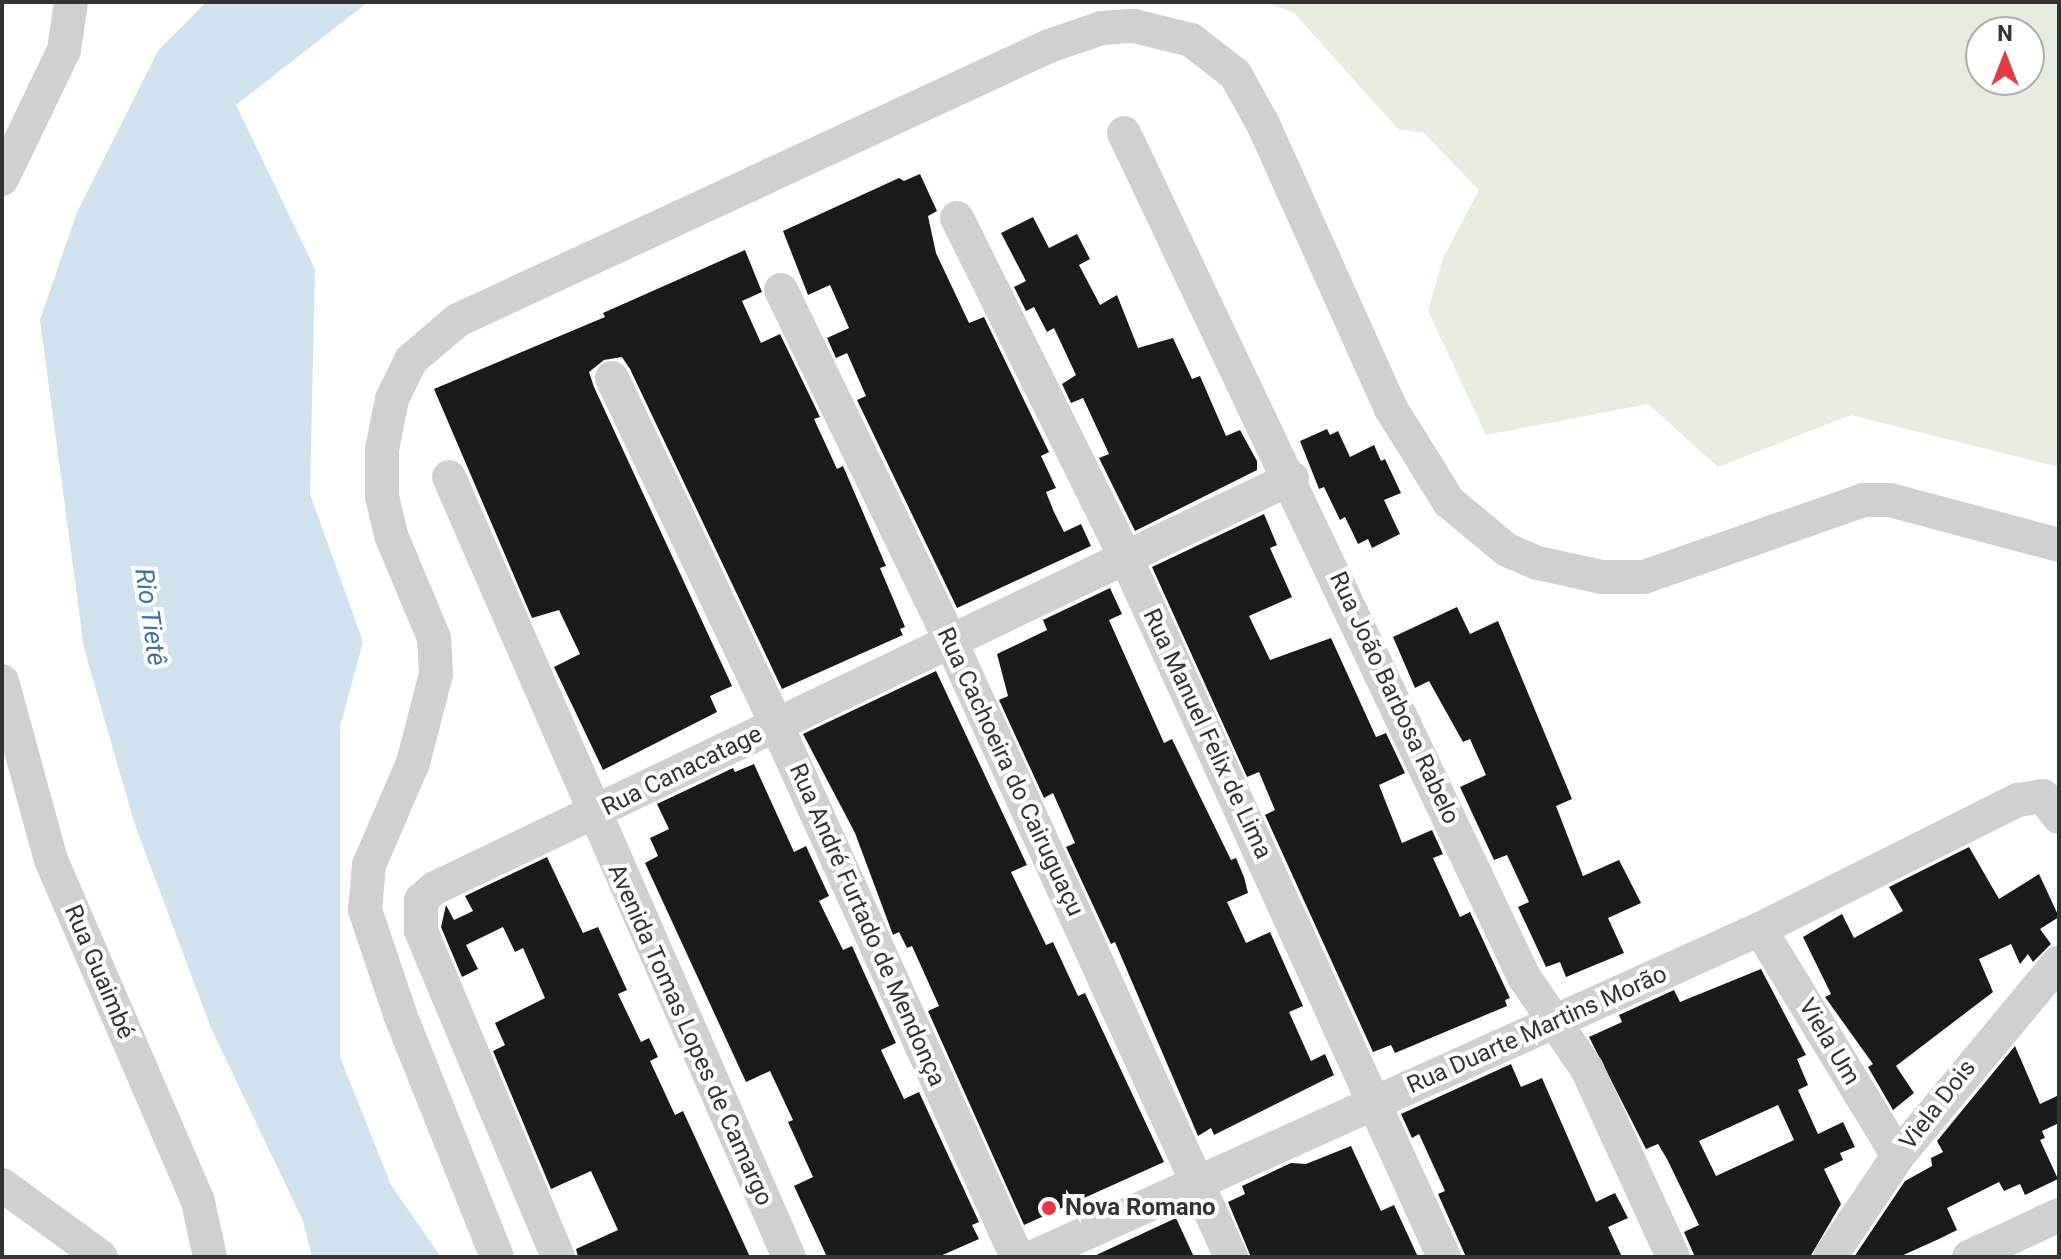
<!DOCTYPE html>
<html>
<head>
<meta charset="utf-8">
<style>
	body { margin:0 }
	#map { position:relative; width:2061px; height:1259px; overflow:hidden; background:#fff; font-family:Roboto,sans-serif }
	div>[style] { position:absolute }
	.green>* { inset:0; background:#e6ecdf }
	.water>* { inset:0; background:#cfe2ee }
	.building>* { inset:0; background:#1a1a1a }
	.minor>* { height:34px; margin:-17px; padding:0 17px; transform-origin:17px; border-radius:17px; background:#d0d0d0 }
	.dots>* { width:22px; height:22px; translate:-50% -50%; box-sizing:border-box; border:4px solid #fff; border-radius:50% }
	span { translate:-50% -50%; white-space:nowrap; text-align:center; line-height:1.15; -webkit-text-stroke:8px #fff; paint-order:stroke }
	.street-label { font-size:24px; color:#333 }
	.poi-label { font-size:24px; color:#333; font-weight:700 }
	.left { translate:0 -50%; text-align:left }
	.water-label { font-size:26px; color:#3f7597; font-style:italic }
	.frame { position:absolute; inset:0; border:4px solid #333; pointer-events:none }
	.north { position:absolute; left:1965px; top:16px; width:80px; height:80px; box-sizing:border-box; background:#fff; border:2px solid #adadad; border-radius:50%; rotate:0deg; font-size:22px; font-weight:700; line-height:32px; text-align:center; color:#333 }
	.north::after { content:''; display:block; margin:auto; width:28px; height:36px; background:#e63946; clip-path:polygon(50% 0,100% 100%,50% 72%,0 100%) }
</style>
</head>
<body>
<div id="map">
	<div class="green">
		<div style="clip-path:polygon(evenodd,1267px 2px,2059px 2px,2059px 467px,1851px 415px,1718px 467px,1648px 404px,1486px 435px,1428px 311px,1443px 258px,1479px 190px,1424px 133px,1398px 129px,1294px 13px,1267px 2px,1981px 32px,2029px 32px,2029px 80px,1981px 80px,1981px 32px)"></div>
	</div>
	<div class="water">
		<div style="clip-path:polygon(206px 2px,368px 2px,236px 105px,315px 269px,310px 494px,363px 642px,340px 727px,340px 1057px,391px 1185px,441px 1257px,312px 1257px,303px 1221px,211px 1028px,134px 822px,84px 648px,40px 320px,77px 212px,158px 51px)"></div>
	</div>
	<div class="building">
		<div style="clip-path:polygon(920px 174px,937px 211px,928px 216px,936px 253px,969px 323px,984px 317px,1049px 452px,1041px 456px,1056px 488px,1046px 492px,1054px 512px,1064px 532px,1081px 524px,1091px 546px,957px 608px,857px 400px,866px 396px,847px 353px,836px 358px,827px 338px,849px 328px,830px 285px,808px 295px,783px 231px,899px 178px,904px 181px)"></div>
		<div style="clip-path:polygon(1033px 217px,1049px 248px,1077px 234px,1090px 259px,1079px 265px,1100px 305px,1117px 295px,1138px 348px,1173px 338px,1192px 379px,1200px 376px,1226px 436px,1240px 430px,1257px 461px,1257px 470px,1135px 531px,1099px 458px,1109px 454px,1083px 398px,1071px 403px,1062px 384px,1076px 375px,1054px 328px,1047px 332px,1034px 307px,1026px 311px,1014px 287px,1026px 281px,1001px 233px)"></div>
		<div style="clip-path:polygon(745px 250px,762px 292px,742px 301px,761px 343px,780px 334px,820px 417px,814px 419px,837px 469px,843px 466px,886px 566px,880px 568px,905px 627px,900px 629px,903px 635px,782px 689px,630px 369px,622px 357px,604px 360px,589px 372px,594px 387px,732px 686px,710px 696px,717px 712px,603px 770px,554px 667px,580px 654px,559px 610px,532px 618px,434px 389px,605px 317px,603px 313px)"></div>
		<div style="clip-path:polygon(1327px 429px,1330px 435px,1338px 431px,1350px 457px,1374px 445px,1381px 461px,1385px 459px,1401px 493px,1384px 500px,1400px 534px,1372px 548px,1368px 539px,1358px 544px,1345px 517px,1340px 520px,1324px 487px,1319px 489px,1300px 441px)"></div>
		<div style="clip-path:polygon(1264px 514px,1277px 545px,1270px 548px,1292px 597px,1249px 616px,1270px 660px,1331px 638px,1376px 737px,1386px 733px,1405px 773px,1379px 785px,1402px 843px,1432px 830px,1443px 854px,1433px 858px,1460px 917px,1470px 912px,1510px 998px,1505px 1000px,1507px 1006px,1395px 1053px,1391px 1045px,1373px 1052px,1265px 815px,1275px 810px,1259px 772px,1247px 777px,1152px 567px)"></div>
		<div style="clip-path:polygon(1110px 588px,1122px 614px,1109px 620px,1164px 743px,1172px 739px,1231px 860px,1236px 858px,1244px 877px,1248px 893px,1227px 902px,1246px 943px,1270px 932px,1303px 1006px,1289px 1012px,1311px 1061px,1325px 1054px,1334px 1075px,1214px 1135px,1211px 1128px,1198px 1136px,1115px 942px,1111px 944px,1066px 847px,1075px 843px,1053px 793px,1044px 798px,999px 700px,1008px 696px,997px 654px,1047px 630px,1043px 620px)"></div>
		<div style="clip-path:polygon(1457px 607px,1470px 634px,1498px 621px,1572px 799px,1556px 806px,1583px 876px,1619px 860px,1641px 903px,1608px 918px,1624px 953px,1566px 977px,1560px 962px,1546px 967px,1518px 907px,1529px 902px,1507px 855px,1494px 860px,1460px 787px,1486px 775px,1470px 739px,1463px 742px,1429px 681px,1415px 688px,1393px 637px)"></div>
		<div style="clip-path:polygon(936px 671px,1027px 865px,1011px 872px,1046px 945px,1053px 942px,1078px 996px,1085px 993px,1164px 1162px,1024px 1225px,928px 1011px,939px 1006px,912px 946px,907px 948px,899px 932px,893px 935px,855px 833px,803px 734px)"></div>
		<div style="clip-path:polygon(754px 764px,794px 852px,806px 846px,829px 896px,819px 901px,843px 950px,852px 946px,896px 1043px,881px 1050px,904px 1099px,919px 1092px,979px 1222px,972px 1225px,979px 1239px,938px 1257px,827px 1257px,794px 1186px,813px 1177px,788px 1122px,793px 1120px,770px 1071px,746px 1082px,645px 863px,658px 856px,650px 838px,669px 829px,657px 804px,733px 768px,735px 772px)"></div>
		<div style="clip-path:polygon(1969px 847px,1999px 899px,2039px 874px,2059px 917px,2040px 929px,2051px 944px,2033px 962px,2028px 954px,2020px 964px,2011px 944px,1979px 959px,1993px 992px,1896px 1066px,1914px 1093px,1893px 1110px,1868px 1067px,1873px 1064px,1825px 997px,1831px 994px,1803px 937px,1842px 914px,1854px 938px,1903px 911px,1889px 887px)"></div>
		<div style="clip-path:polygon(547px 857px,583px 933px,598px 927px,627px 990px,618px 994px,641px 1042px,649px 1038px,658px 1057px,650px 1061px,675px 1115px,683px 1111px,750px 1257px,578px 1257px,576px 1249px,618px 1230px,591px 1171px,551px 1189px,493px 1051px,505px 1045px,495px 1023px,545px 998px,523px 948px,515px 952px,503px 927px,466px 945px,478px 969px,462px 977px,441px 927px,446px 905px,454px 920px,473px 911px,465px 896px)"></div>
		<div style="clip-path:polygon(evenodd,1761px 969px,1806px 1055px,1797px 1059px,1808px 1085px,1798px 1090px,1818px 1134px,1843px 1122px,1855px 1147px,1840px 1153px,1843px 1160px,1824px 1169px,1841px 1204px,1810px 1257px,1695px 1257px,1684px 1232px,1699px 1225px,1667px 1159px,1658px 1144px,1646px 1149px,1589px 1037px,1622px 1022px,1619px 1015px,1674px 990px,1680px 1002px,1761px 969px,1778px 1105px,1794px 1140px,1716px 1176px,1699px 1141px,1778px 1105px)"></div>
		<div style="clip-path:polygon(2015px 1046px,2040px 1104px,2059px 1095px,2059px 1123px,2042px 1131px,2045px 1138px,2040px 1140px,2058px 1179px,2025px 1195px,2020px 1184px,2004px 1191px,1999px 1182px,1947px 1208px,1957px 1230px,1939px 1239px,1899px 1257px,1854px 1257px,1905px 1181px,1932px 1166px,1931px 1158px,1943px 1152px,1937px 1141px)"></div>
		<div style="clip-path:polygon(1511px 1064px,1521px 1087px,1542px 1078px,1596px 1202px,1615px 1193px,1628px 1218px,1608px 1227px,1622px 1257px,1466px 1257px,1438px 1194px,1445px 1191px,1419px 1134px,1412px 1138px,1401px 1114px)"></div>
		<div style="clip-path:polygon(1351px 1146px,1381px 1211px,1394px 1205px,1418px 1257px,1251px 1257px,1228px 1202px,1245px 1194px,1242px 1186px,1291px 1163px,1306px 1164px)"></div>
		<div style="clip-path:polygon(1176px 1218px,1194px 1257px,1092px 1257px)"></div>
	</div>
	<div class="minor">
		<div style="left:1124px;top:133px;width:934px;rotate:64.64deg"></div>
		<div style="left:1524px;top:977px;width:112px;rotate:55.6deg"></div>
		<div style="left:1587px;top:1069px;width:207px;rotate:65.4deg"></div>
		<div style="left:2px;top:179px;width:143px;rotate:-64.3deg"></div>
		<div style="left:64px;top:50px;width:49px;rotate:-81.7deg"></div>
		<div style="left:957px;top:218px;width:380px;rotate:63.6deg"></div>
		<div style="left:1126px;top:558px;width:768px;rotate:65.54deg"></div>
		<div style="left:781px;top:290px;width:393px;rotate:64.2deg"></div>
		<div style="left:952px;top:644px;width:674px;rotate:65.53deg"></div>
		<div style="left:612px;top:378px;width:385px;rotate:64.6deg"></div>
		<div style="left:777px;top:726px;width:583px;rotate:65.68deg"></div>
		<div style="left:449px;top:477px;width:851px;rotate:66.45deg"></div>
		<div style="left:2px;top:681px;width:186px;rotate:74.7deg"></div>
		<div style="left:51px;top:860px;width:372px;rotate:66.7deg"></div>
		<div style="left:198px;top:1202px;width:56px;rotate:77.7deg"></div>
		<div style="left:1760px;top:929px;width:266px;rotate:58.7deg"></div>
		<div style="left:2px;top:1185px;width:122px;rotate:36deg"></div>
		<div style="left:497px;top:1257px;width:262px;rotate:-111.8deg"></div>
		<div style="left:400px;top:1014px;width:110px;rotate:-108.6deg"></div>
		<div style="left:365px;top:910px;width:45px;rotate:-84.9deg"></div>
		<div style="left:369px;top:865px;width:111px;rotate:-66.7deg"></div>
		<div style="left:413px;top:763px;width:92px;rotate:-75.5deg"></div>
		<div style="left:436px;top:674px;width:36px;rotate:-93deg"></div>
		<div style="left:434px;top:638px;width:112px;rotate:-112.7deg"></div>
		<div style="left:391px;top:535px;width:39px;rotate:-103deg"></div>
		<div style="left:382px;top:497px;width:47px;rotate:-90deg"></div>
		<div style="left:382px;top:450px;width:52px;rotate:-78.9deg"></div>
		<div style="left:392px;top:399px;width:43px;rotate:-64deg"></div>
		<div style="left:411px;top:360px;width:62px;rotate:-40.4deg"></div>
		<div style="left:458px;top:320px;width:651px;rotate:-24.87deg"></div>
		<div style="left:1049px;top:46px;width:56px;rotate:-18.8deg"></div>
		<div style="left:1102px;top:28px;width:32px;rotate:-4deg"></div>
		<div style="left:1134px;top:26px;width:59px;rotate:13.8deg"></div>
		<div style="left:1191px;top:40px;width:56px;rotate:37.7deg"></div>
		<div style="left:1235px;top:74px;width:57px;rotate:60.8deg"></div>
		<div style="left:1263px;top:124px;width:310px;rotate:65.8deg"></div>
		<div style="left:1390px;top:407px;width:112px;rotate:58.2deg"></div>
		<div style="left:1449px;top:502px;width:75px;rotate:39.6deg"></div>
		<div style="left:1507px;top:550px;width:34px;rotate:23deg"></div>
		<div style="left:1538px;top:563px;width:66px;rotate:12.3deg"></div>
		<div style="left:1602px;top:577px;width:42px"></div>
		<div style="left:1644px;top:577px;width:233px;rotate:-19.3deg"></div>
		<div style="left:1864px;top:500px;width:26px"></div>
		<div style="left:1890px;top:500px;width:175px;rotate:14.9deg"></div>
		<div style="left:558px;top:1257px;width:354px;rotate:-112.8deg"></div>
		<div style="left:421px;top:931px;width:31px;rotate:-90deg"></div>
		<div style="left:421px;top:900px;width:18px;rotate:-41deg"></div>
		<div style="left:435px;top:888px;width:950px;rotate:-25.57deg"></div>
		<div style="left:1033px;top:1257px;width:798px;rotate:-24.28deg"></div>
		<div style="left:1760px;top:929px;width:288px;rotate:-26.6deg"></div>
		<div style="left:2018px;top:800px;width:25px;rotate:-9deg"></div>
		<div style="left:2043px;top:796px;width:26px;rotate:53deg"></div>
		<div style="left:1830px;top:1257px;width:122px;rotate:-56deg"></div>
		<div style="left:1898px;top:1156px;width:252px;rotate:-50.3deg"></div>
		<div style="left:1969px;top:1257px;width:99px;rotate:-25deg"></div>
	</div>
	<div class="dots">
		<div style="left:1049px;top:1208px;background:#e63946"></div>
	</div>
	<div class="street-label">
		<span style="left:1394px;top:698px;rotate:65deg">Rua João Barbosa Rabelo</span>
		<span style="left:1207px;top:734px;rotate:65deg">Rua Manuel Felix de Lima</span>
		<span style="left:682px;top:771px;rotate:-26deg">Rua Canacatage</span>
		<span style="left:1010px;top:772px;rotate:65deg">Rua Cachoeira do Cairuguaçu</span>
		<span style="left:867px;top:925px;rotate:66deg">Rua André Furtado de Mendonça</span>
		<span style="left:99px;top:972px;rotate:67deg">Rua Guaimbé</span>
		<span style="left:1537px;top:1030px;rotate:-24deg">Rua Duarte Martins Morão</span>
		<span style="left:690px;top:1035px;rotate:66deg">Avenida Tomas Lopes de Camargo</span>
		<span style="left:1829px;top:1042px;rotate:59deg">Viela Um</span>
		<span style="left:1938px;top:1105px;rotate:-52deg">Viela Dois</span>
	</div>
	<div class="poi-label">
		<span class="left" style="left:1065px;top:1208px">Nova Romano</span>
	</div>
	<div class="water-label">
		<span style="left:150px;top:617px;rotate:82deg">Rio Tietê</span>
	</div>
	<div class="frame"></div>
	<div class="north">N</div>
</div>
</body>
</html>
